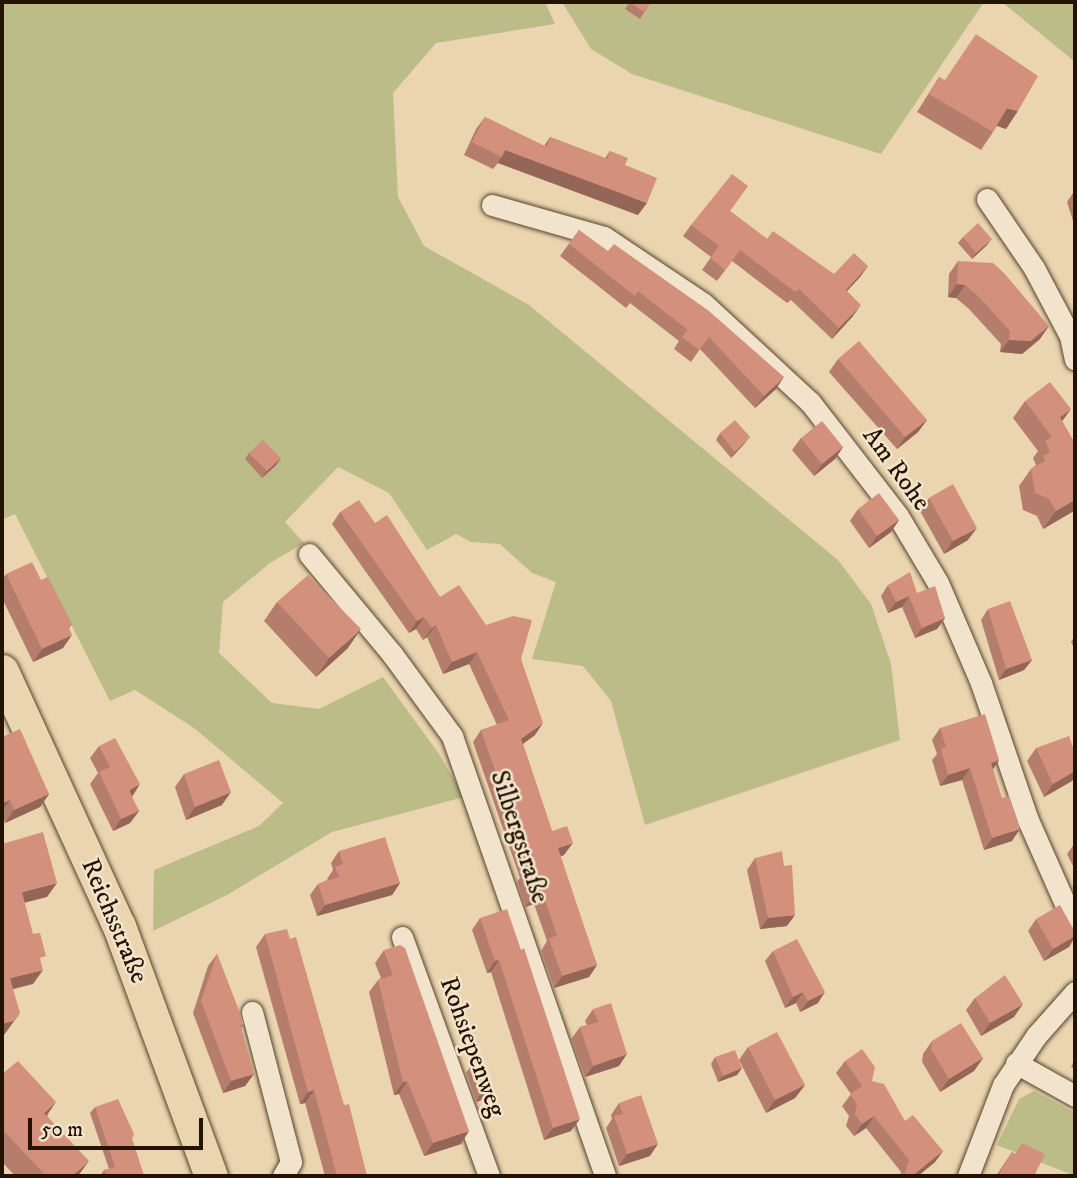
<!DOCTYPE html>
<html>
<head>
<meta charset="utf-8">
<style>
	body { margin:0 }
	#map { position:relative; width:1077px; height:1178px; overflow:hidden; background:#ebd5b0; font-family:"IM FELL DW Pica",serif }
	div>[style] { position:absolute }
	.green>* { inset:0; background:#bbbc88 }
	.roads { filter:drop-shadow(0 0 2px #56442c) drop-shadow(0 0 2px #56442c) }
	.minor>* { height:21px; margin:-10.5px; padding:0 10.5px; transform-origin:10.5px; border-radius:10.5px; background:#f2e4cc }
	.primary>* { height:33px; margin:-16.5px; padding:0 16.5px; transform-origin:16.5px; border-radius:16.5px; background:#ebd5b0 }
	.wall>* { inset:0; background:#b57d6c }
	.shaded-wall>* { inset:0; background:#946658 }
	.building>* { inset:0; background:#d3917d }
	span { translate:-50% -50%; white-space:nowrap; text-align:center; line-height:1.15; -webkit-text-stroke:5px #f2e4cc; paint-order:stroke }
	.street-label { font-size:26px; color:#241300 }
	.frame { position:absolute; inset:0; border:4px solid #241300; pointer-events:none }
	.scale { position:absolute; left:28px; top:1118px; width:175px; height:32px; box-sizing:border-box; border:4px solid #241300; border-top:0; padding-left:9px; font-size:21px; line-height:24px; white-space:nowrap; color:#241300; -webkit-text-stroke:5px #f2e4cc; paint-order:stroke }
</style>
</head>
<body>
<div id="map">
	<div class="green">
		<div style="clip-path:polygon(2px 2px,545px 2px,555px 24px,436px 43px,393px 93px,398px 197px,424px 246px,529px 305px,838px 560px,871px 604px,891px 664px,900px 740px,645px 825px,611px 701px,583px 666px,532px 659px,556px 582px,532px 573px,500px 544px,471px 542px,456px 534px,427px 550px,389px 493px,338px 467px,285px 522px,304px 543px,270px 563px,223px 602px,219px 653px,272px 703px,319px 709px,383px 677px,439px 754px,464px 797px,332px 832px,227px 895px,153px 931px,154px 870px,259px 826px,283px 803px,194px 728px,135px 690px,110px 701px,15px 514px,2px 520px)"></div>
		<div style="clip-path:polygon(562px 2px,984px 2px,881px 154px,632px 74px,591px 49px)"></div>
		<div style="clip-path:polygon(1002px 2px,1075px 2px,1075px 62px)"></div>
		<div style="clip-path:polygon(1034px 1091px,1075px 1113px,1075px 1176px,997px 1145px,1019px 1099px)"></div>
	</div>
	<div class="roads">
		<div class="minor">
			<div style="left:987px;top:199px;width:83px;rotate:55.7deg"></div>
			<div style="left:1034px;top:268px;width:77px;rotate:62.1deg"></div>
			<div style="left:1070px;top:336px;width:24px;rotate:78deg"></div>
			<div style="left:492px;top:205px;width:116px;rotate:15.9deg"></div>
			<div style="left:604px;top:237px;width:120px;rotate:33.8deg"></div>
			<div style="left:704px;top:304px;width:144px;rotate:42.8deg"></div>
			<div style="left:810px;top:402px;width:144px;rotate:52.3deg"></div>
			<div style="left:898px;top:516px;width:78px;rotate:59.2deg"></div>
			<div style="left:938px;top:583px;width:109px;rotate:66.7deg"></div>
			<div style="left:981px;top:683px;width:145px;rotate:71.1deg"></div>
			<div style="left:1028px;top:820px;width:116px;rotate:66.1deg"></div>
			<div style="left:309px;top:554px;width:130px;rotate:50.3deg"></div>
			<div style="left:392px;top:654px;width:102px;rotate:53.8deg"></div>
			<div style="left:452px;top:736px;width:466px;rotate:70.8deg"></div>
			<div style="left:402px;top:937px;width:254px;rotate:70deg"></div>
			<div style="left:252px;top:1012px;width:155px;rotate:75.4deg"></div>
			<div style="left:291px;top:1162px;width:16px;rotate:120deg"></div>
			<div style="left:1016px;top:1063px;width:68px;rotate:29.2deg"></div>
			<div style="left:968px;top:1176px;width:97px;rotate:-69deg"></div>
			<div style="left:1003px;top:1085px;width:59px;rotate:-56deg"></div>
			<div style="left:1036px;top:1036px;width:59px;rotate:-48.4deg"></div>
		</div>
		<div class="primary">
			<div style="left:2px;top:671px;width:281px;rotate:65.4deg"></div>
			<div style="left:119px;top:926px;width:266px;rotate:69.8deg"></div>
		</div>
	</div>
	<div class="wall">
		<div style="clip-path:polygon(630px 2px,651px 2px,640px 19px,625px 9px)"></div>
		<div style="clip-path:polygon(939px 77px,1006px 129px,997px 126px,981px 150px,917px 112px)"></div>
		<div style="clip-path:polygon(485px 117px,544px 146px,550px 137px,605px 158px,610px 151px,625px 165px,638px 215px,498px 163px,493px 169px,464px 155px,476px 129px)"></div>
		<div style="clip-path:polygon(1075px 190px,1075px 227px,1067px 202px)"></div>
		<div style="clip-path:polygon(730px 211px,767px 239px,834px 274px,868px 266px,860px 277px,847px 291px,853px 316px,832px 339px,791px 300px,787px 303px,732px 261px,717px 281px,702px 270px,711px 257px,683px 236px,691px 225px)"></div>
		<div style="clip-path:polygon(579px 230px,776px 389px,755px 408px,700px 349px,691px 362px,674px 349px,679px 341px,630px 303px,626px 308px,560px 256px)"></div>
		<div style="clip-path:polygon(963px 237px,987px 245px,972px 259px,958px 243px)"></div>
		<div style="clip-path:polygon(958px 261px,1040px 339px,1022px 354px,1000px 352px,1001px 344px,969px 309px,956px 298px,948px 297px,949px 274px)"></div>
		<div style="clip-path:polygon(838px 359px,927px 420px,918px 432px,897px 449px,829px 372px)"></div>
		<div style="clip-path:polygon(1025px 401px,1062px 421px,1075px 444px,1075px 510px,1043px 529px,1037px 516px,1023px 510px,1019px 486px,1031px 469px,1036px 465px,1033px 458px,1038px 451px,1013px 418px)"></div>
		<div style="clip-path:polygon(720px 433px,745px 443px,731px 458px,716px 440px)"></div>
		<div style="clip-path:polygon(801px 438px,843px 447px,835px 459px,814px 476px,792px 450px)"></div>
		<div style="clip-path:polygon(249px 453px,281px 458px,276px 465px,262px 478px,245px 459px)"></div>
		<div style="clip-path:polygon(929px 498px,968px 540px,944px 554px,920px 511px)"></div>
		<div style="clip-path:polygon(858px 509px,899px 520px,891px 532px,869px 548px,850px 521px)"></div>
		<div style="clip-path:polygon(340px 512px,375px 523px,440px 597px,486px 625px,521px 659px,535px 735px,523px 744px,552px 831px,564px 855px,560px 857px,597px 965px,589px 977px,554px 988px,541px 951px,547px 941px,534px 904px,525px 907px,517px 882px,520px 878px,473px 742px,481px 730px,497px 725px,469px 664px,443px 674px,427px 637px,423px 640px,416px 629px,409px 633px,332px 524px)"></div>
		<div style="clip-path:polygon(6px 574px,41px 580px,72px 624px,69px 628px,63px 648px,33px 662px,2px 598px,2px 580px)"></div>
		<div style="clip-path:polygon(888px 585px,917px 593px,945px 618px,937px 629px,915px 638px,902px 607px,888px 613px,881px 596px)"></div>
		<div style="clip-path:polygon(277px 602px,348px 648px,316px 677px,264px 621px)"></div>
		<div style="clip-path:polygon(988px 609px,1032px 660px,1024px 670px,999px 680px,981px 620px)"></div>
		<div style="clip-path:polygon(1075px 636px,1075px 649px,1071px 642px)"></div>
		<div style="clip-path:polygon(940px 728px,999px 760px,993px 769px,1012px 841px,984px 850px,962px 780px,940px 786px,932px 760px,937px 754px,932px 740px)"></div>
		<div style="clip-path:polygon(2px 737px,49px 794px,40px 807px,5px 823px,2px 815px)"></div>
		<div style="clip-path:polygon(99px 746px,139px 811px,130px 823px,113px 831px,90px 784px,98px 773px,90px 758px)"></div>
		<div style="clip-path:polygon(1036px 748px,1075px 753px,1075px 776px,1072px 781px,1044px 797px,1027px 761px)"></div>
		<div style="clip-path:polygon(184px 774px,222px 805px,186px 820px,175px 787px)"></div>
		<div style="clip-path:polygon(1075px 843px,1075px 870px,1067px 854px)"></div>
		<div style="clip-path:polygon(339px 851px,400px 883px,392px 895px,317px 916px,310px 895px,318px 884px,328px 880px,327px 879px,333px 870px,331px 863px)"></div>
		<div style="clip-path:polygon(755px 858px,784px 866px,787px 926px,760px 929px,747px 870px)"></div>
		<div style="clip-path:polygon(480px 918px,521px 950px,571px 1131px,544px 1140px,491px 972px,487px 973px,472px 930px)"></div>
		<div style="clip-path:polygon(1036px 919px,1075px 932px,1075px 937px,1069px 947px,1044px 961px,1028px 931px)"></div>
		<div style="clip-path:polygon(265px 934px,367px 1176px,325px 1176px,305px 1103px,300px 1104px,256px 947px)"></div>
		<div style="clip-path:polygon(384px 950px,461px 1144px,424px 1156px,399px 1094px,394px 1095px,369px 992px,378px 980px,381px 978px,375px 963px)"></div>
		<div style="clip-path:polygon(773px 951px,818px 1003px,800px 1012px,796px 1003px,785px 1008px,765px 961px)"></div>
		<div style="clip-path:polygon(217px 954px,244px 1024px,241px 1028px,254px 1074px,245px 1086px,223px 1093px,193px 1013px,208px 966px)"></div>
		<div style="clip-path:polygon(975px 998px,1014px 1017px,981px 1036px,966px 1010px)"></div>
		<div style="clip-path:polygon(593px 1009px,619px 1066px,585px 1077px,571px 1039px,580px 1027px,587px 1025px,585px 1021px)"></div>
		<div style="clip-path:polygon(932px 1041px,983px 1058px,974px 1071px,940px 1092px,922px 1062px,923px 1054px)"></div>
		<div style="clip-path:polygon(748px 1047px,805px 1085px,795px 1098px,766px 1113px,739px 1060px)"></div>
		<div style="clip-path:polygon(715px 1057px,742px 1068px,737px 1075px,718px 1082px,711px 1064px)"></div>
		<div style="clip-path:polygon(1075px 1059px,1075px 1069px,1071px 1067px)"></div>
		<div style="clip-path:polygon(845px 1061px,872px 1081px,905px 1121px,943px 1151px,935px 1162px,918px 1176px,900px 1176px,901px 1172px,866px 1128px,854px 1136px,846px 1126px,849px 1116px,842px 1106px,851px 1094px,836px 1073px)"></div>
		<div style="clip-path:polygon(470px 1067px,489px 1092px,485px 1099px,476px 1102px,466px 1073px)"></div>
		<div style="clip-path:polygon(2px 1074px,47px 1115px,78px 1176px,15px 1176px,2px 1162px)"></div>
		<div style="clip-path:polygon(619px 1103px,650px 1156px,619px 1166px,606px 1128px,612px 1119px,611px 1115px)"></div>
		<div style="clip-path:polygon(95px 1107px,132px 1139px,144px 1176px,100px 1176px,104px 1170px,109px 1169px,90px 1113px)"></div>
		<div style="clip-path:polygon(1012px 1152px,1034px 1176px,996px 1176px)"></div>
	</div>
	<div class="shaded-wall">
		<div style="clip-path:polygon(1007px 108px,1018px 111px,1006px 129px,995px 125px)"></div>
		<div style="clip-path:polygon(505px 150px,647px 203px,638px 215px,498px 163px)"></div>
		<div style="clip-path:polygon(992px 239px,987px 245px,972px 259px,976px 253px)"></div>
		<div style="clip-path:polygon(868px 266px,860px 277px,838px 301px,846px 290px)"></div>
		<div style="clip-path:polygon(957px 284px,965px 285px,956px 298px,948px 297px)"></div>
		<div style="clip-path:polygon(861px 305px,853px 316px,832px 339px,839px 328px)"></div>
		<div style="clip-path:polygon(1049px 326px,1040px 339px,1022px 354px,1000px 352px,1009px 340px)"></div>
		<div style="clip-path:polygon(784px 377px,776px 389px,755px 408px,764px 396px)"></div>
		<div style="clip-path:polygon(1071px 409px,1058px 427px,1048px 434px,1060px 417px)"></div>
		<div style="clip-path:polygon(927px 420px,918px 432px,897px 449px,905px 437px)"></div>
		<div style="clip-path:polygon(750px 437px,745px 443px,731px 458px,735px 452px)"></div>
		<div style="clip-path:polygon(843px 447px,835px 459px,814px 476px,822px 464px)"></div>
		<div style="clip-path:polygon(281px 458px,276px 465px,262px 478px,267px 471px)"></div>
		<div style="clip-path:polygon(1075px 500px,1075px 510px,1074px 511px,1043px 529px,1056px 511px)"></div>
		<div style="clip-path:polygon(899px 520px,891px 532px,869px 548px,877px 536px)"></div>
		<div style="clip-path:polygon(977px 528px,968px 540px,944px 554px,953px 541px)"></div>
		<div style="clip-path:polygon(909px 596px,902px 607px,888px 613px,896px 602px)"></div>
		<div style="clip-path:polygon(424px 617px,416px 629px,409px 633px,417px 621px)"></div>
		<div style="clip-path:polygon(945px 618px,937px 629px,915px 638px,922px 628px)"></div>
		<div style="clip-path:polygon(436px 625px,427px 637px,423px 640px,432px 628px)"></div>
		<div style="clip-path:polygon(361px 629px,348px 648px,316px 677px,329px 658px)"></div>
		<div style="clip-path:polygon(72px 635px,63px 648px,33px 662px,42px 649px)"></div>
		<div style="clip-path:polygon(477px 652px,469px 664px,443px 674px,452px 662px)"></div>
		<div style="clip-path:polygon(1032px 660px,1024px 670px,999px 680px,1006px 669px)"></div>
		<div style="clip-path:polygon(543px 723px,535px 735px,513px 751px,521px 739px)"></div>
		<div style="clip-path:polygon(999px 760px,991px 772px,991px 763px)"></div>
		<div style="clip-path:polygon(970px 768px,962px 780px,940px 786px,948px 775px)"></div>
		<div style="clip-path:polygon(1075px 771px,1075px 776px,1072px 781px,1044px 797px,1053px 784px)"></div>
		<div style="clip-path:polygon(140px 784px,132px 797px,129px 790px)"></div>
		<div style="clip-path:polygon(231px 792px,222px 805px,186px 820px,195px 807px)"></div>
		<div style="clip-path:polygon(49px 794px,40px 807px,5px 823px,14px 810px)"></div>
		<div style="clip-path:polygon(10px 800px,2px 811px,2px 805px,3px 803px)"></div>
		<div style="clip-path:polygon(139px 811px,130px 823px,113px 831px,121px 819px)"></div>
		<div style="clip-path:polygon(1020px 829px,1012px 841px,984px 850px,992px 838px)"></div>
		<div style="clip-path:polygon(573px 843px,564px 855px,549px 860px,558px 848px)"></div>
		<div style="clip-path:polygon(57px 883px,47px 897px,12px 906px,22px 892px)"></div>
		<div style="clip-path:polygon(400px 883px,392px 895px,317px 916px,325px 905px)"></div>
		<div style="clip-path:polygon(542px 892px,534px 904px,525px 907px,534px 895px)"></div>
		<div style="clip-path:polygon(795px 915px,787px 926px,760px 929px,768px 918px)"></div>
		<div style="clip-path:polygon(1075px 936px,1069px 947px,1044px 961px,1053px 949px)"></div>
		<div style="clip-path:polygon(499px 960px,491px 972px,487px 973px,495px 961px)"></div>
		<div style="clip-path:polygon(597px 965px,589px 977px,554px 988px,562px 976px)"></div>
		<div style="clip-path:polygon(43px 970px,33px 984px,2px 992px,10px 978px)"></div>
		<div style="clip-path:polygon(803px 992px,796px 1003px,785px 1008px,793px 997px)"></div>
		<div style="clip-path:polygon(825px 992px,818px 1003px,800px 1012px,808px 1001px)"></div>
		<div style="clip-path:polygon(1023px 1004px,1014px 1017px,981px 1036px,990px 1023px)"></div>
		<div style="clip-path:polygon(20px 1013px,4px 1035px,2px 1035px,2px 1024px)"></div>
		<div style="clip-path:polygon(627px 1054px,619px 1066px,585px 1077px,593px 1066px)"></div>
		<div style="clip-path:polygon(983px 1058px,974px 1071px,940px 1092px,949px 1079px)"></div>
		<div style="clip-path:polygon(742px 1068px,737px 1075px,718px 1082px,723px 1076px)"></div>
		<div style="clip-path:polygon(254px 1074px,245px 1086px,223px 1093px,231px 1081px)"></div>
		<div style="clip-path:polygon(407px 1081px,399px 1094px,394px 1095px,403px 1082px)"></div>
		<div style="clip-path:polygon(805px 1085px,795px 1098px,766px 1113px,775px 1100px)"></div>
		<div style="clip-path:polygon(314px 1090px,305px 1103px,300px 1104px,308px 1092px)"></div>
		<div style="clip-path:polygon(489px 1092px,485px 1099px,476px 1102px,480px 1095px)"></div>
		<div style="clip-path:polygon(56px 1102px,43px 1121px,44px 1113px)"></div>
		<div style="clip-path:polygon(874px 1116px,866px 1128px,854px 1136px,862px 1124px)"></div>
		<div style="clip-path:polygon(580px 1119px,571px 1131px,544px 1140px,553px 1128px)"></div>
		<div style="clip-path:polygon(469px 1131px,461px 1144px,424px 1156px,433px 1143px)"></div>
		<div style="clip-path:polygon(658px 1144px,650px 1156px,619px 1166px,627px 1154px)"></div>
		<div style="clip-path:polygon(943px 1151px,935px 1162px,918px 1176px,912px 1176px)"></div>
		<div style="clip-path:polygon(89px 1161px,78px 1176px,72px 1176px)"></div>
	</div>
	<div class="building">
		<div style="clip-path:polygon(629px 2px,651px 2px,644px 12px)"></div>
		<div style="clip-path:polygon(976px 34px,1038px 76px,1018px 111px,1007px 108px,993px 132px,929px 94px,939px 77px,945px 80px)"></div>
		<div style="clip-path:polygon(485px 117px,547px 147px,550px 137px,607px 159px,610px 151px,628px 158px,625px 165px,657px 178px,647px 203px,505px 150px,502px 157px,472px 142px)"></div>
		<div style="clip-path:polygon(732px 174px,748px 186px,730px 211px,767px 239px,773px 231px,834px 274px,854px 253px,868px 266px,846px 290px,861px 305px,839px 328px,799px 289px,795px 292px,740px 250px,725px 270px,710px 258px,719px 246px,691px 225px)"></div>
		<div style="clip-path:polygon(978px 223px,992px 239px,976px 253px,963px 237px)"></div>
		<div style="clip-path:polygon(579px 230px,608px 251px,614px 244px,709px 311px,784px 377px,764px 396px,709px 337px,699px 350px,682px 337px,688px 330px,638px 291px,635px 296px,569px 244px)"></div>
		<div style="clip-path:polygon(958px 261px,993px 263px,1004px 273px,1049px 326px,1031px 341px,1009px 340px,1010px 331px,978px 296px,965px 285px,957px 284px)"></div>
		<div style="clip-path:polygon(859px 341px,927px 420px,905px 437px,838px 359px)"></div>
		<div style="clip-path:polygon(1050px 382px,1071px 409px,1060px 417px,1075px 444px,1075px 500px,1056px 511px,1049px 499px,1035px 493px,1031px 469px,1045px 461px,1043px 456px,1050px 452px,1045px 441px,1052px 437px,1025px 401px)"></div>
		<div style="clip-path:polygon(735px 420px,750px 437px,735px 452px,720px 433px)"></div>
		<div style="clip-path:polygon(822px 421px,843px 447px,822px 464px,801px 438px)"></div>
		<div style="clip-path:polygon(263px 440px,281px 458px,267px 471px,249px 453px)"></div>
		<div style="clip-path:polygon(953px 484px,977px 528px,953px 541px,929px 498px)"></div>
		<div style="clip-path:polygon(879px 493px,899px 520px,877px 536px,858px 509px)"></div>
		<div style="clip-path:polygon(359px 500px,375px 523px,387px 515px,440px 597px,459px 585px,486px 625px,513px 616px,532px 620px,521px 659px,543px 723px,521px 739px,552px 831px,567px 826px,573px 843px,558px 848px,597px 965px,562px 976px,549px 939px,557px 935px,542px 892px,534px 895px,525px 870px,529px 869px,481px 730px,509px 720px,477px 652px,452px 662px,436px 625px,432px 628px,424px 617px,417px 621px,340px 512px)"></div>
		<div style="clip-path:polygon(32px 562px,41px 580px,48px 577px,72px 624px,68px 626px,72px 635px,42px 649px,6px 574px)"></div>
		<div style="clip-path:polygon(910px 572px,917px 593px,935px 586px,945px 618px,922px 628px,909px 596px,896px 602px,888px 585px)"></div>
		<div style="clip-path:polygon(308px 575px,361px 629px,329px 658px,277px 602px)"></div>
		<div style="clip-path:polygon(1010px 601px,1032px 660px,1006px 669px,988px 609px)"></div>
		<div style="clip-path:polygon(985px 714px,999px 760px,991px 763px,1002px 798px,1009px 796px,1020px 829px,992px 838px,970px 768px,948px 775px,941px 749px,946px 747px,940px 728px)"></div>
		<div style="clip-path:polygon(20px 729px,49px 794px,14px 810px,10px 800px,3px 803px,2px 798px,2px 737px)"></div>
		<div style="clip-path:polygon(1069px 736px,1075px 753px,1075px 771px,1053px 784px,1036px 748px)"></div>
		<div style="clip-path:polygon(115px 738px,140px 784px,129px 790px,139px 811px,121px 819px,99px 772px,110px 767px,99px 746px)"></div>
		<div style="clip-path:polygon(219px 760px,231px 792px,195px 807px,184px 774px)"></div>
		<div style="clip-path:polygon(43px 832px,57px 883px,22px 892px,33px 934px,40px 933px,46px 956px,40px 958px,43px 970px,10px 978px,20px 1013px,14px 1021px,2px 1024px,2px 844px)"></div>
		<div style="clip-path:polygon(385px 837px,400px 883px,325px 905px,318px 884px,339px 877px,335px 867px,343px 864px,339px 851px)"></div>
		<div style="clip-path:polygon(782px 851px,784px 866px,792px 865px,795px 915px,768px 918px,755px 858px)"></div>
		<div style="clip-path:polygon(1060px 905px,1075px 932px,1075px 936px,1053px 949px,1036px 919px)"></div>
		<div style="clip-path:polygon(507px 909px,521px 950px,524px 948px,580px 1119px,553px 1128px,499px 960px,495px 961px,480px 918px)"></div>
		<div style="clip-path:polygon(287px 929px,290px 939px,296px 937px,344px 1105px,349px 1104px,367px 1176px,337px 1176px,314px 1090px,308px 1092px,265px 934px)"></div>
		<div style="clip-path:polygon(797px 939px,825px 992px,808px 1001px,803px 992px,793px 997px,773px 951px)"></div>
		<div style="clip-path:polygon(400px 945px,405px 948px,469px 1131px,433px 1143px,407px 1081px,403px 1082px,378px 980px,393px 975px,384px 950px)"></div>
		<div style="clip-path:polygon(217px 954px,244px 1024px,240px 1025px,254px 1074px,231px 1081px,201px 1001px)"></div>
		<div style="clip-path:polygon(1005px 975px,1023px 1004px,990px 1023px,975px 998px)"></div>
		<div style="clip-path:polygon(611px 1003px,627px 1054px,593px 1066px,580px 1027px,598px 1022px,593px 1009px)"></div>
		<div style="clip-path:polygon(961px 1023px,983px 1058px,949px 1079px,931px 1049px,932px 1041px)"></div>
		<div style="clip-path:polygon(777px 1032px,805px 1085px,775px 1100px,748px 1047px)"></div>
		<div style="clip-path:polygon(862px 1049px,875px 1067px,872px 1081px,884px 1084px,905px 1121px,913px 1115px,943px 1151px,912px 1176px,904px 1176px,909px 1160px,874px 1116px,862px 1124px,855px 1114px,857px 1104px,850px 1094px,862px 1086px,845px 1061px)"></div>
		<div style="clip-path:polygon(735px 1050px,742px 1068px,723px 1076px,715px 1057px)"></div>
		<div style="clip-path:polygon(18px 1061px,56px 1102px,44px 1113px,89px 1161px,72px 1176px,46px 1176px,2px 1129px,2px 1074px)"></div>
		<div style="clip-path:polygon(480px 1063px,489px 1092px,480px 1095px,470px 1067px)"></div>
		<div style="clip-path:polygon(641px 1095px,658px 1144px,627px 1154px,614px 1116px,623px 1114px,619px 1103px)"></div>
		<div style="clip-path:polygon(118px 1099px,134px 1134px,132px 1139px,144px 1176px,107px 1176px,104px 1170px,115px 1167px,95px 1107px)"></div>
		<div style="clip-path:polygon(1022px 1143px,1045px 1154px,1034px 1176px,998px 1176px,1012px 1152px,1015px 1154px)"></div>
	</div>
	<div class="street-label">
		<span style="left:896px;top:469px;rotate:54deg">Am Rohe</span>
		<span style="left:519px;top:837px;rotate:72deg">Silbergstraße</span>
		<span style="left:114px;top:921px;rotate:67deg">Reichsstraße</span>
		<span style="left:472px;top:1047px;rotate:70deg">Rohsiepenweg</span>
	</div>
	<div class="frame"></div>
	<div class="scale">50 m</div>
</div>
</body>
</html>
